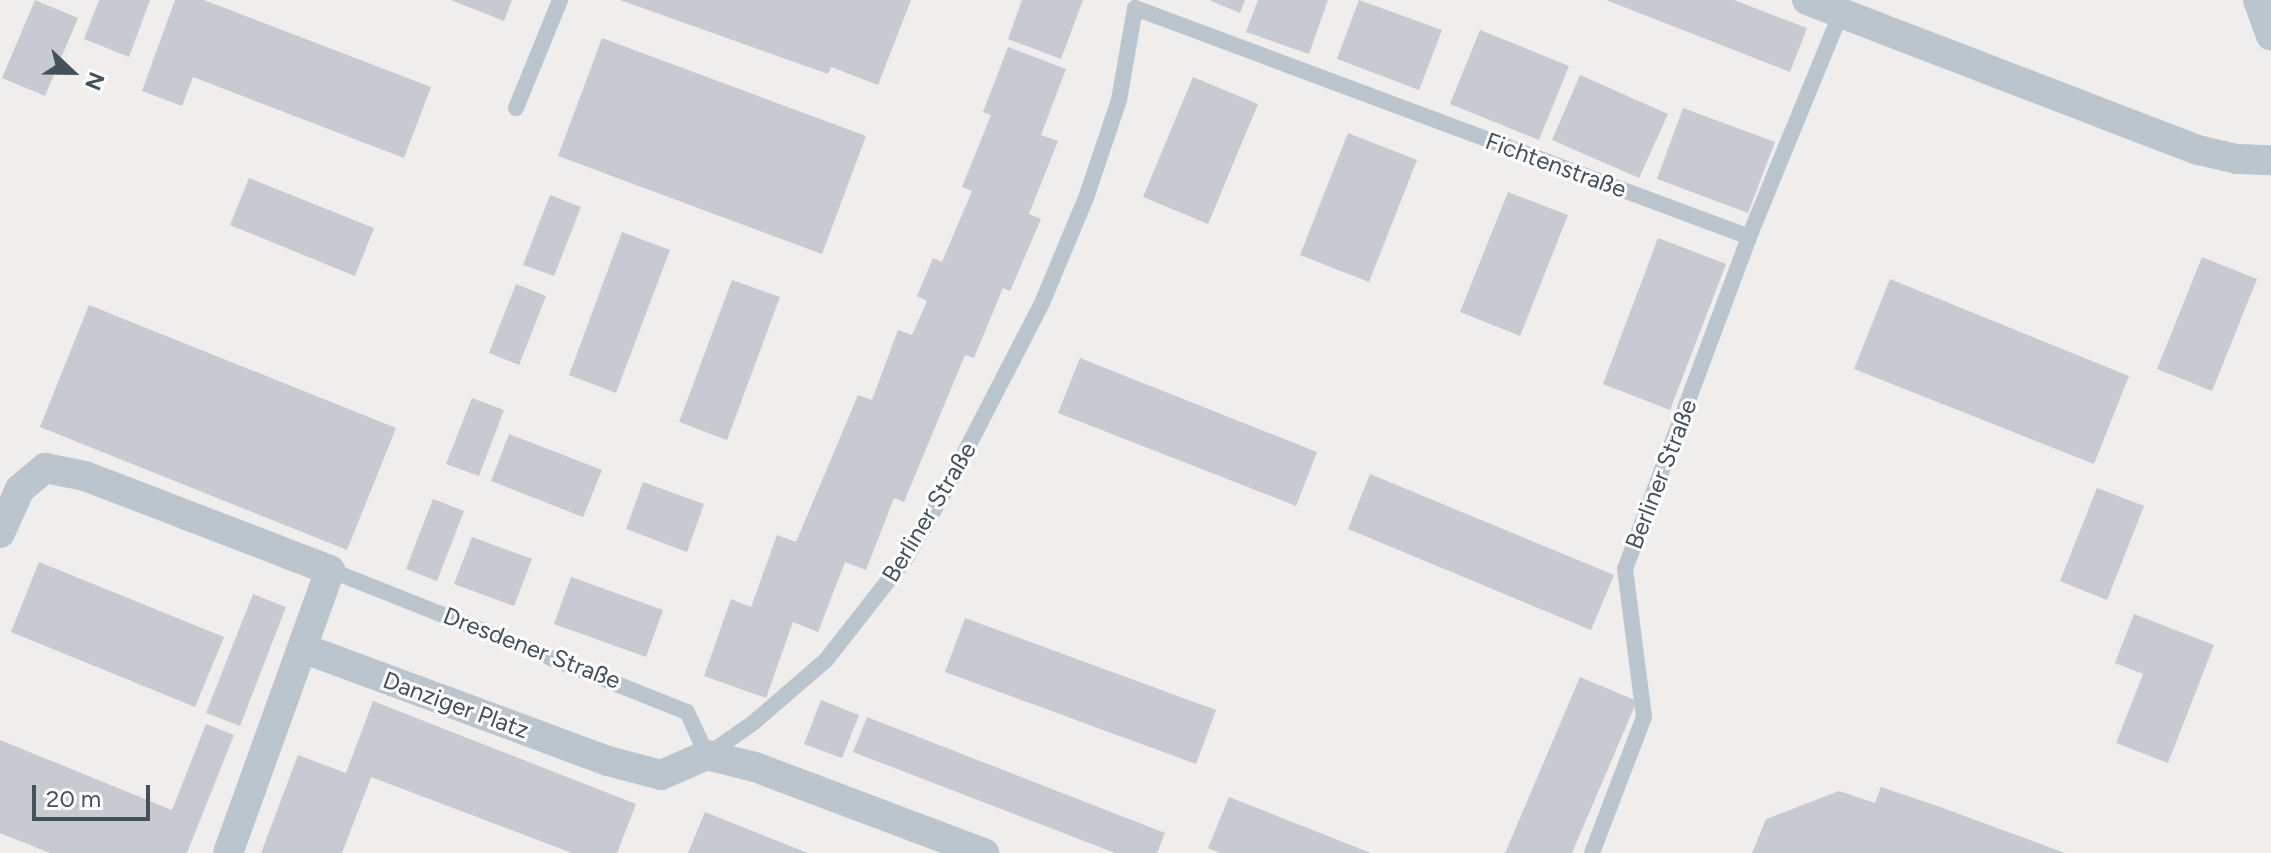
<!DOCTYPE html>
<html>
<head>
<meta charset="utf-8">
<style>
	body { margin:0 }
	#map { position:relative; width:2271px; height:853px; overflow:hidden; background:#f0eded; font-family:Figtree,sans-serif }
	div>[style] { position:absolute }
	.building>* { inset:0; background:#c7cad0 }
	.lane>* { height:16px; margin:-8px; padding:0 8px; transform-origin:8px; border-radius:8px; background:#bbc5cd }
	.street>* { height:30px; margin:-15px; padding:0 15px; transform-origin:15px; border-radius:15px; background:#bbc5cd }
	span { translate:-50% -50%; white-space:nowrap; text-align:center; line-height:1.15; -webkit-text-stroke:6px #fff; paint-order:stroke }
	.street-label { font-size:24px; color:#45515a }
	.north { position:absolute; left:32px; top:32px; width:80px; height:80px; -webkit-text-stroke:6px #fff; paint-order:stroke; rotate:112deg; font-size:22px; font-weight:700; line-height:32px; text-align:center; color:#45515a }
	.north::after { content:''; display:block; margin:auto; width:28px; height:36px; background:#45515a; clip-path:polygon(50% 0,100% 100%,50% 72%,0 100%) }
	.scale { position:absolute; left:32px; top:785px; width:118px; height:36px; box-sizing:border-box; border:4px solid #45515a; border-top:0; padding-left:10px; font-size:24px; line-height:28px; white-space:nowrap; color:#45515a; -webkit-text-stroke:6px #fff; paint-order:stroke }
</style>
</head>
<body>
<div id="map">
	<div class="building">
		<div style="clip-path:polygon(35px 0,78px 18px,45px 96px,2px 78px)"></div>
		<div style="clip-path:polygon(99px 0,150px 0,129px 57px,84px 39px)"></div>
		<div style="clip-path:polygon(175px 0,204px 0,431px 87px,404px 158px,193px 77px,182px 106px,142px 91px)"></div>
		<div style="clip-path:polygon(451px 0,512px 0,504px 21px)"></div>
		<div style="clip-path:polygon(620px 0,911px 0,878px 85px,831px 67px,828px 74px)"></div>
		<div style="clip-path:polygon(1022px 0,1083px 0,1061px 59px,1008px 39px)"></div>
		<div style="clip-path:polygon(1209px 0,1245px 0,1240px 13px)"></div>
		<div style="clip-path:polygon(1258px 0,1328px 0,1309px 54px,1246px 32px)"></div>
		<div style="clip-path:polygon(1359px 0,1442px 30px,1419px 90px,1337px 59px)"></div>
		<div style="clip-path:polygon(1606px 0,1734px 0,1807px 28px,1790px 72px)"></div>
		<div style="clip-path:polygon(1480px 30px,1569px 66px,1539px 140px,1450px 104px)"></div>
		<div style="clip-path:polygon(602px 38px,866px 136px,822px 254px,558px 156px)"></div>
		<div style="clip-path:polygon(1008px 47px,1066px 69px,1041px 135px,1058px 141px,1029px 214px,1041px 219px,1010px 291px,1003px 288px,974px 358px,965px 355px,904px 502px,894px 498px,866px 570px,845px 562px,818px 632px,793px 622px,766px 698px,704px 676px,731px 599px,751px 607px,777px 535px,796px 542px,858px 395px,872px 400px,898px 330px,912px 335px,927px 301px,917px 296px,933px 258px,942px 262px,972px 191px,962px 187px,991px 115px,983px 112px)"></div>
		<div style="clip-path:polygon(1580px 75px,1668px 114px,1639px 178px,1552px 140px)"></div>
		<div style="clip-path:polygon(1193px 77px,1258px 104px,1208px 224px,1143px 197px)"></div>
		<div style="clip-path:polygon(1683px 108px,1775px 142px,1748px 213px,1657px 179px)"></div>
		<div style="clip-path:polygon(1348px 133px,1417px 160px,1369px 282px,1300px 255px)"></div>
		<div style="clip-path:polygon(249px 178px,374px 228px,355px 276px,230px 225px)"></div>
		<div style="clip-path:polygon(1508px 192px,1568px 215px,1520px 336px,1460px 312px)"></div>
		<div style="clip-path:polygon(550px 195px,581px 207px,554px 276px,523px 265px)"></div>
		<div style="clip-path:polygon(622px 232px,670px 250px,616px 393px,569px 375px)"></div>
		<div style="clip-path:polygon(1658px 238px,1726px 264px,1670px 410px,1603px 384px)"></div>
		<div style="clip-path:polygon(2202px 257px,2257px 279px,2212px 391px,2157px 369px)"></div>
		<div style="clip-path:polygon(1890px 279px,2129px 376px,2094px 464px,1854px 369px)"></div>
		<div style="clip-path:polygon(732px 280px,780px 297px,727px 440px,679px 422px)"></div>
		<div style="clip-path:polygon(516px 284px,546px 296px,519px 365px,489px 353px)"></div>
		<div style="clip-path:polygon(89px 305px,396px 428px,347px 550px,40px 427px)"></div>
		<div style="clip-path:polygon(1080px 358px,1317px 452px,1296px 506px,1058px 413px)"></div>
		<div style="clip-path:polygon(472px 398px,504px 410px,479px 476px,446px 464px)"></div>
		<div style="clip-path:polygon(509px 434px,602px 470px,583px 517px,491px 481px)"></div>
		<div style="clip-path:polygon(1370px 474px,1614px 575px,1591px 630px,1348px 529px)"></div>
		<div style="clip-path:polygon(643px 482px,704px 504px,687px 552px,626px 529px)"></div>
		<div style="clip-path:polygon(2097px 488px,2144px 506px,2107px 600px,2060px 581px)"></div>
		<div style="clip-path:polygon(433px 499px,464px 511px,437px 581px,406px 569px)"></div>
		<div style="clip-path:polygon(472px 537px,532px 559px,514px 606px,454px 584px)"></div>
		<div style="clip-path:polygon(39px 562px,224px 637px,195px 707px,11px 632px)"></div>
		<div style="clip-path:polygon(571px 577px,663px 610px,646px 657px,554px 624px)"></div>
		<div style="clip-path:polygon(253px 594px,286px 607px,240px 726px,206px 713px)"></div>
		<div style="clip-path:polygon(2134px 614px,2214px 645px,2168px 763px,2116px 743px,2143px 674px,2115px 663px)"></div>
		<div style="clip-path:polygon(965px 618px,1216px 710px,1196px 764px,945px 672px)"></div>
		<div style="clip-path:polygon(1580px 677px,1637px 701px,1572px 853px,1505px 853px)"></div>
		<div style="clip-path:polygon(821px 700px,859px 715px,842px 758px,804px 744px)"></div>
		<div style="clip-path:polygon(373px 701px,636px 804px,617px 853px,572px 853px,371px 777px,342px 853px,261px 853px,298px 755px,346px 773px)"></div>
		<div style="clip-path:polygon(867px 717px,1165px 833px,1157px 853px,1115px 853px,853px 752px)"></div>
		<div style="clip-path:polygon(206px 724px,234px 735px,187px 853px,50px 853px,0 833px,0 740px,172px 810px)"></div>
		<div style="clip-path:polygon(1881px 787px,1940px 807px,2065px 853px,1752px 853px,1766px 819px,1839px 791px,1875px 803px)"></div>
		<div style="clip-path:polygon(1229px 797px,1371px 853px,1220px 853px,1208px 848px)"></div>
		<div style="clip-path:polygon(705px 812px,808px 853px,688px 853px)"></div>
	</div>
	<div class="lane">
		<div style="left:516px;top:108px;width:117px;rotate:-67.8deg"></div>
		<div style="left:330px;top:570px;width:384px;rotate:21.7deg"></div>
		<div style="left:687px;top:712px;width:47px;rotate:65.1deg"></div>
		<div style="left:707px;top:755px;width:56px;rotate:-34.8deg"></div>
		<div style="left:753px;top:723px;width:96px;rotate:-40.8deg"></div>
		<div style="left:826px;top:660px;width:130px;rotate:-51.9deg"></div>
		<div style="left:906px;top:558px;width:78px;rotate:-59.8deg"></div>
		<div style="left:945px;top:491px;width:212px;rotate:-62.7deg"></div>
		<div style="left:1042px;top:303px;width:114px;rotate:-67.3deg"></div>
		<div style="left:1086px;top:198px;width:103px;rotate:-71.4deg"></div>
		<div style="left:1119px;top:100px;width:93px;rotate:-80.1deg"></div>
		<div style="left:1135px;top:8px;width:655px;rotate:20.45deg"></div>
		<div style="left:1592px;top:853px;width:146px;rotate:-69.1deg"></div>
		<div style="left:1644px;top:717px;width:149px;rotate:-97.3deg"></div>
		<div style="left:1625px;top:569px;width:354px;rotate:-69.5deg"></div>
		<div style="left:1749px;top:237px;width:242px;rotate:-67.7deg"></div>
	</div>
	<div class="street">
		<div style="left:1807px;top:0;width:419px;rotate:21deg"></div>
		<div style="left:2198px;top:150px;width:40px;rotate:13deg"></div>
		<div style="left:2237px;top:159px;width:34px;rotate:2deg"></div>
		<div style="left:2258px;top:0;width:38px;rotate:70deg"></div>
		<div style="left:0;top:533px;width:48px;rotate:-65.6deg"></div>
		<div style="left:20px;top:489px;width:33px;rotate:-40deg"></div>
		<div style="left:45px;top:468px;width:41px;rotate:11.3deg"></div>
		<div style="left:85px;top:476px;width:262px;rotate:21deg"></div>
		<div style="left:330px;top:570px;width:301px;rotate:109.8deg"></div>
		<div style="left:305px;top:649px;width:323px;rotate:20.3deg"></div>
		<div style="left:608px;top:761px;width:55px;rotate:14.8deg"></div>
		<div style="left:661px;top:775px;width:50px;rotate:-23.5deg"></div>
		<div style="left:707px;top:755px;width:49px;rotate:14deg"></div>
		<div style="left:755px;top:767px;width:245px;rotate:20.6deg"></div>
	</div>
	<div class="street-label">
		<span style="left:1556px;top:165px;rotate:20deg">Fichtenstraße</span>
		<span style="left:1661px;top:474px;rotate:-69deg">Berliner Straße</span>
		<span style="left:929px;top:512px;rotate:-59deg">Berliner Straße</span>
		<span style="left:532px;top:648px;rotate:21deg">Dresdener Straße</span>
		<span style="left:456px;top:705px;rotate:20deg">Danziger Platz</span>
	</div>
	<div class="north">N</div>
	<div class="scale">20 m</div>
</div>
</body>
</html>
